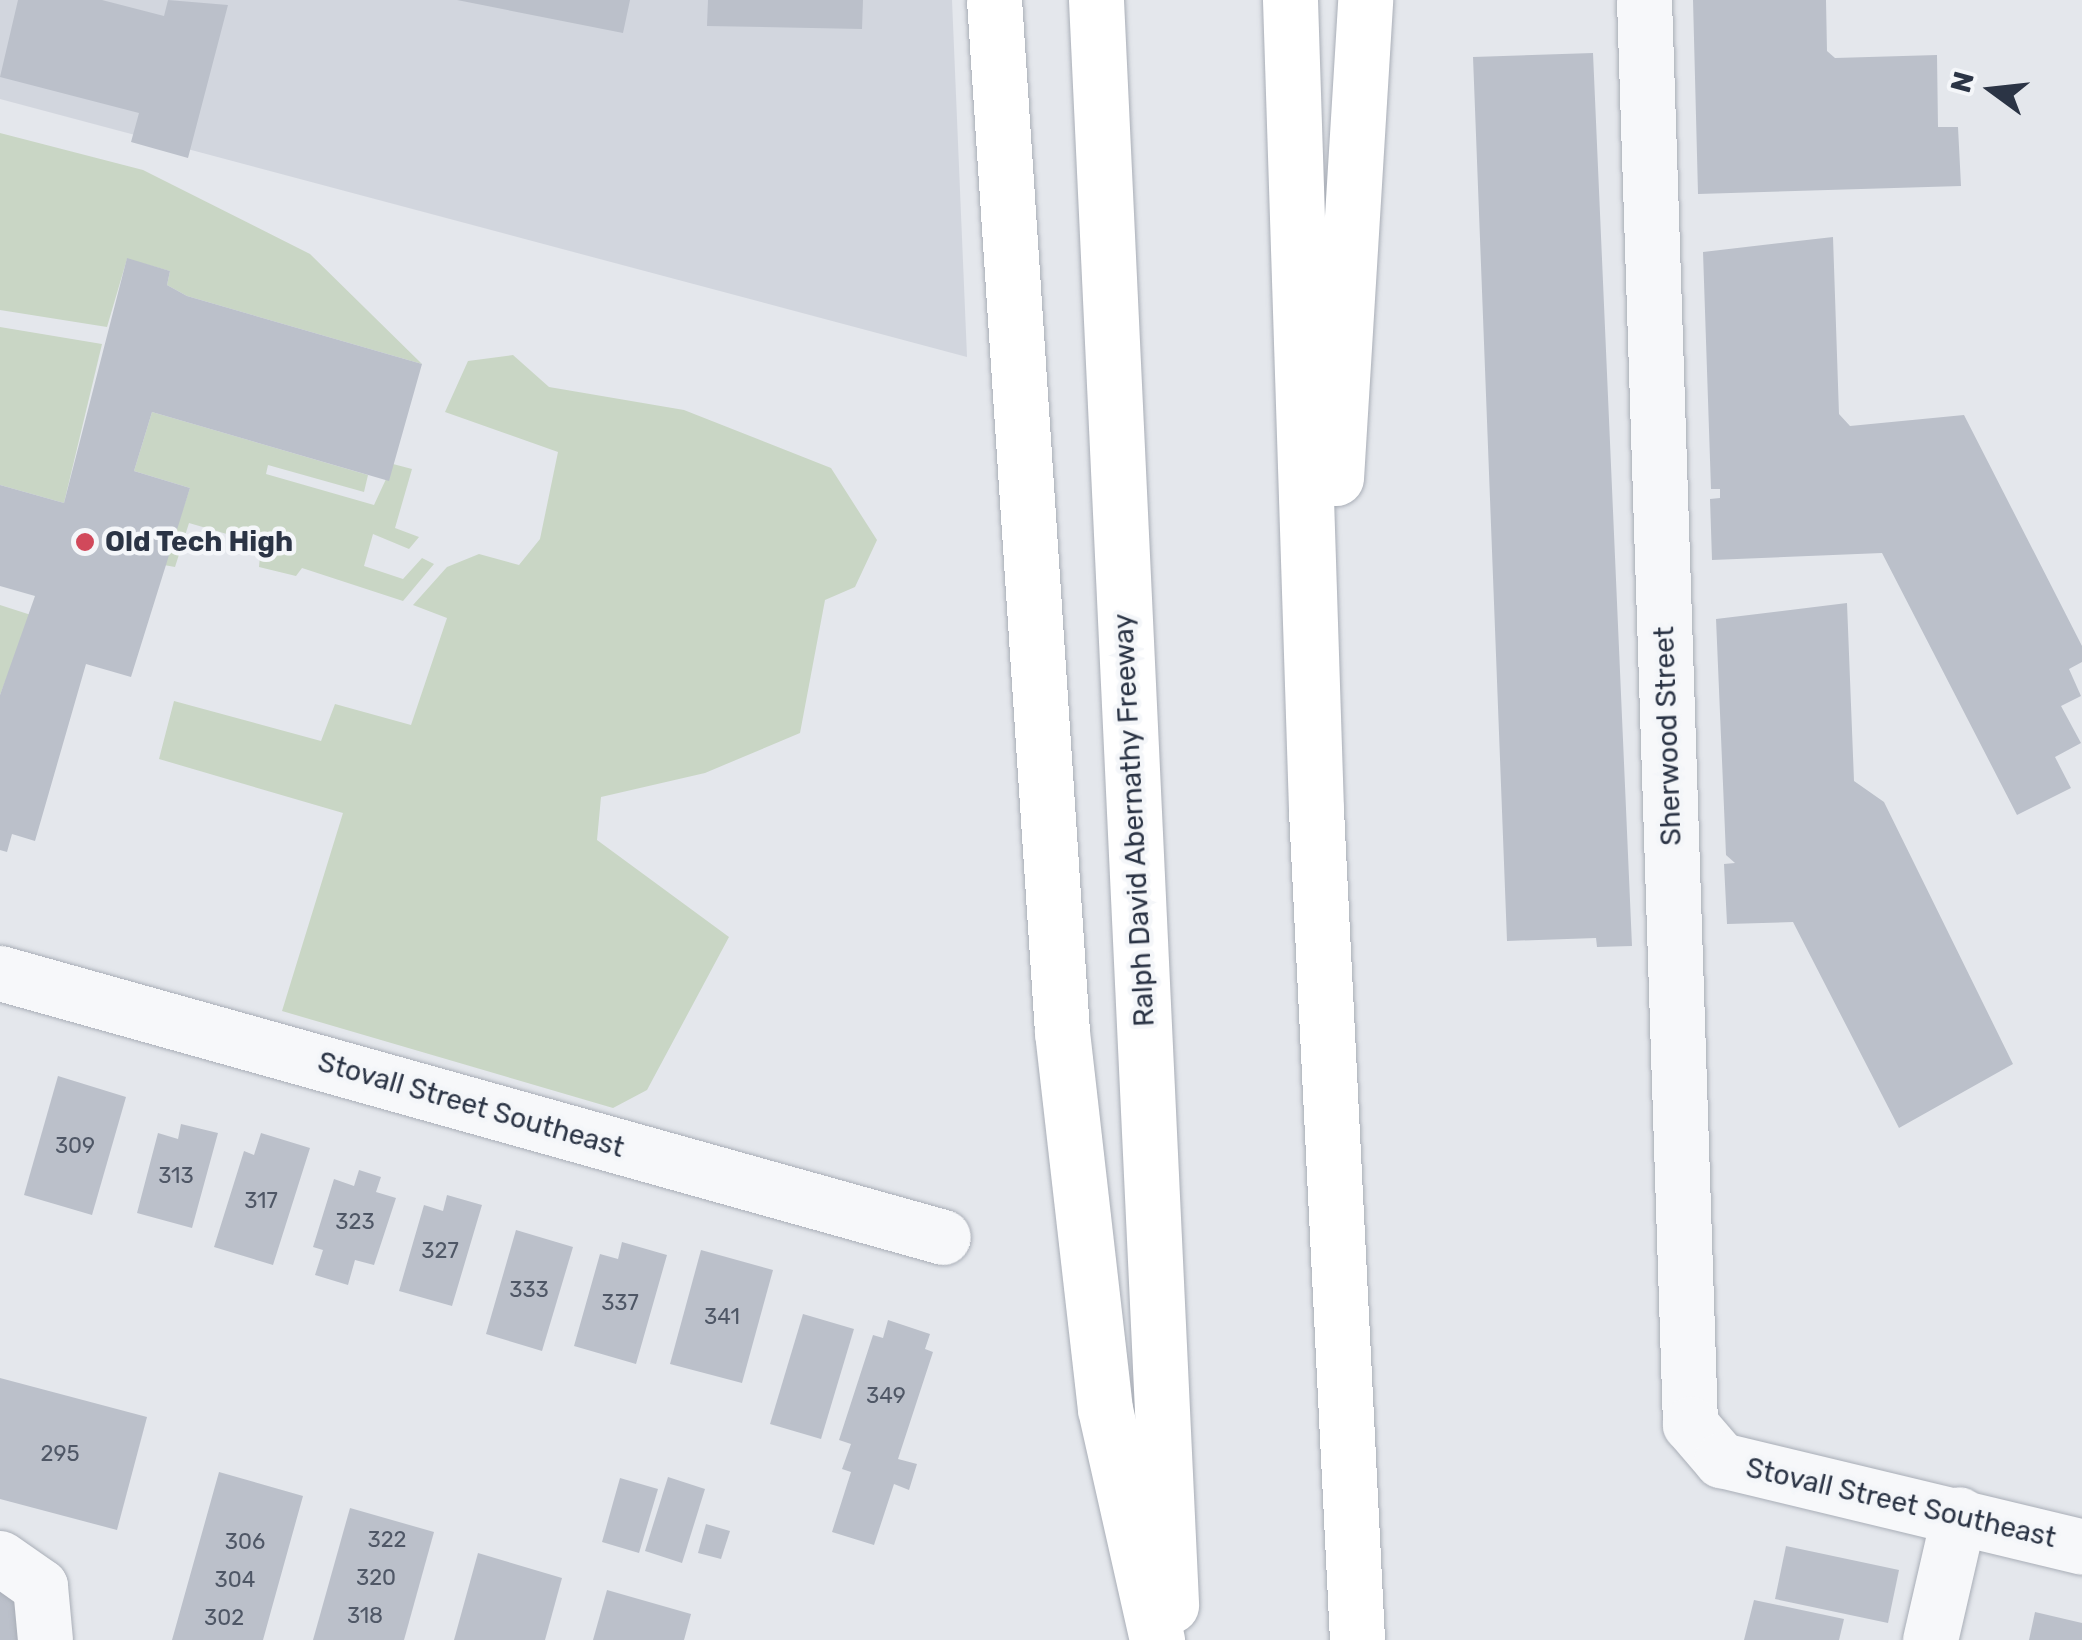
<!DOCTYPE html>
<html>
<head>
<meta charset="utf-8">
<style>
	body { margin:0 }
	#map { position:relative; width:2082px; height:1640px; overflow:hidden; background:#e4e7ec; font-family:Rubik,sans-serif }
	div>[style] { position:absolute }
	.built>* { inset:0; background:#d2d6de }
	.green>* { inset:0; background:#c9d6c5 }
	.building>* { inset:0; background:#bbc0ca }
	.roads { filter:drop-shadow(0 0 2px #a9aeb7) drop-shadow(0 0 2px #a9aeb7) }
	.minor>* { height:55px; margin:-27.5px; padding:0 27.5px; transform-origin:27.5px; border-radius:27.5px; background:#f7f8fa }
	.highway>* { height:55px; margin:-27.5px; padding:0 27.5px; transform-origin:27.5px; border-radius:27.5px; background:#fff }
	.dots>* { width:28px; height:28px; translate:-50% -50%; box-sizing:border-box; border:5px solid #f4f6f9; border-radius:50% }
	span { translate:-50% -50%; white-space:nowrap; text-align:center; line-height:1.15; -webkit-text-stroke:9px #f4f6f9; paint-order:stroke }
	.number-label { font-size:22px; color:#4f5766 }
	.number-label span { -webkit-text-stroke-width:0 }
	.poi-label { font-size:28px; color:#2b3445; font-weight:700 }
	.left { translate:0 -50%; text-align:left }
	.street-label { font-size:28px; color:#2b3445 }
	.north { position:absolute; left:1942px; top:40px; width:100px; height:100px; -webkit-text-stroke:8px #f4f6f9; paint-order:stroke; rotate:285deg; font-size:28px; font-weight:700; line-height:40px; text-align:center; color:#2b3445 }
	.north::after { content:''; display:block; margin:auto; width:35px; height:45px; background:#2b3445; clip-path:polygon(50% 0,100% 100%,50% 72%,0 100%) }
</style>
</head>
<body>
<div id="map">
	<div class="built">
		<div style="clip-path:polygon(0 0,952px 0,967px 357px,0 99px)"></div>
	</div>
	<div class="green">
		<div style="clip-path:polygon(0 133px,143px 170px,310px 254px,422px 364px,187px 296px,167px 285px,170px 271px,127px 259px,107px 327px,0 310px)"></div>
		<div style="clip-path:polygon(0 327px,102px 344px,64px 503px,0 485px)"></div>
		<div style="clip-path:polygon(513px 355px,549px 387px,684px 410px,831px 468px,877px 540px,855px 587px,825px 600px,800px 733px,705px 773px,601px 797px,597px 840px,729px 937px,647px 1090px,613px 1108px,282px 1011px,343px 813px,159px 759px,174px 701px,321px 741px,335px 704px,411px 725px,447px 618px,413px 605px,447px 567px,479px 554px,519px 565px,540px 539px,558px 452px,445px 412px,468px 361px)"></div>
		<div style="clip-path:polygon(152px 412px,368px 475px,364px 492px,268px 465px,266px 474px,374px 505px,393px 464px,412px 469px,395px 528px,419px 537px,409px 549px,373px 534px,364px 566px,403px 579px,422px 558px,434px 564px,403px 601px,302px 568px,296px 576px,259px 567px,261px 544px,189px 523px,175px 567px,164px 565px,190px 488px,134px 471px)"></div>
		<div style="clip-path:polygon(0 605px,31px 615px,0 695px)"></div>
	</div>
	<div class="building">
		<div style="clip-path:polygon(18px 0,102px 0,164px 16px,168px 0,228px 5px,188px 158px,131px 142px,139px 113px,0 77px)"></div>
		<div style="clip-path:polygon(457px 0,630px 0,623px 33px)"></div>
		<div style="clip-path:polygon(708px 0,863px 0,862px 29px,707px 26px)"></div>
		<div style="clip-path:polygon(1693px 0,1826px 0,1827px 51px,1835px 58px,1937px 55px,1938px 127px,1958px 127px,1961px 186px,1698px 194px)"></div>
		<div style="clip-path:polygon(1593px 53px,1632px 946px,1597px 947px,1596px 938px,1507px 941px,1473px 57px)"></div>
		<div style="clip-path:polygon(1833px 237px,1839px 414px,1850px 426px,1964px 415px,2082px 646px,2082px 662px,2069px 669px,2081px 696px,2061px 706px,2081px 743px,2055px 757px,2071px 788px,2017px 815px,1882px 553px,1712px 560px,1710px 499px,1720px 498px,1720px 489px,1711px 489px,1703px 252px)"></div>
		<div style="clip-path:polygon(127px 258px,170px 271px,167px 285px,187px 296px,422px 364px,389px 481px,152px 412px,134px 471px,190px 488px,131px 677px,86px 664px,35px 841px,12px 834px,7px 852px,0 850px,0 695px,35px 596px,0 586px,0 485px,64px 503px)"></div>
		<div style="clip-path:polygon(1847px 603px,1854px 781px,1884px 802px,2013px 1064px,1899px 1128px,1793px 922px,1727px 924px,1724px 864px,1735px 863px,1726px 855px,1716px 619px)"></div>
		<div style="clip-path:polygon(58px 1076px,126px 1097px,92px 1215px,24px 1195px)"></div>
		<div style="clip-path:polygon(181px 1124px,218px 1133px,192px 1228px,137px 1213px,158px 1133px,178px 1139px)"></div>
		<div style="clip-path:polygon(261px 1133px,310px 1148px,273px 1265px,214px 1247px,244px 1151px,254px 1155px)"></div>
		<div style="clip-path:polygon(359px 1170px,381px 1177px,376px 1192px,396px 1198px,374px 1265px,355px 1260px,348px 1285px,315px 1275px,323px 1250px,313px 1247px,334px 1179px,354px 1186px)"></div>
		<div style="clip-path:polygon(447px 1195px,482px 1205px,452px 1306px,399px 1291px,424px 1205px,443px 1211px)"></div>
		<div style="clip-path:polygon(516px 1230px,573px 1247px,542px 1351px,486px 1334px)"></div>
		<div style="clip-path:polygon(622px 1242px,667px 1255px,636px 1364px,574px 1346px,600px 1254px,618px 1259px)"></div>
		<div style="clip-path:polygon(701px 1250px,773px 1270px,742px 1383px,670px 1364px)"></div>
		<div style="clip-path:polygon(803px 1314px,854px 1329px,821px 1439px,770px 1424px)"></div>
		<div style="clip-path:polygon(888px 1320px,930px 1334px,925px 1349px,933px 1352px,898px 1459px,917px 1464px,909px 1490px,894px 1484px,874px 1545px,832px 1532px,851px 1472px,842px 1469px,851px 1444px,839px 1440px,873px 1335px,883px 1338px)"></div>
		<div style="clip-path:polygon(0 1378px,147px 1417px,117px 1530px,0 1499px)"></div>
		<div style="clip-path:polygon(219px 1472px,303px 1496px,271px 1611px,263px 1640px,172px 1640px)"></div>
		<div style="clip-path:polygon(668px 1477px,705px 1489px,682px 1563px,645px 1551px)"></div>
		<div style="clip-path:polygon(620px 1478px,658px 1489px,639px 1553px,602px 1542px)"></div>
		<div style="clip-path:polygon(350px 1508px,434px 1532px,404px 1640px,313px 1640px)"></div>
		<div style="clip-path:polygon(706px 1524px,730px 1531px,721px 1559px,698px 1553px)"></div>
		<div style="clip-path:polygon(1786px 1546px,1899px 1570px,1888px 1623px,1775px 1599px)"></div>
		<div style="clip-path:polygon(478px 1553px,562px 1578px,545px 1640px,454px 1640px)"></div>
		<div style="clip-path:polygon(0 1582px,36px 1592px,23px 1640px,0 1640px)"></div>
		<div style="clip-path:polygon(607px 1590px,691px 1614px,684px 1640px,593px 1640px)"></div>
		<div style="clip-path:polygon(1754px 1600px,1844px 1619px,1839px 1640px,1744px 1640px)"></div>
		<div style="clip-path:polygon(2035px 1612px,2082px 1623px,2082px 1640px,2029px 1640px)"></div>
	</div>
	<div class="roads">
		<div class="minor">
			<div style="left:1644px;top:0;width:1425px;rotate:88.15deg"></div>
			<div style="left:1690px;top:1424px;width:48px;rotate:49.3deg"></div>
			<div style="left:1721px;top:1460px;width:371px;rotate:13.5deg"></div>
			<div style="left:0;top:973px;width:979px;rotate:15.64deg"></div>
			<div style="left:0;top:1558px;width:49px;rotate:35deg"></div>
			<div style="left:40px;top:1586px;width:54px;rotate:84.7deg"></div>
			<div style="left:1930px;top:1640px;width:129px;rotate:-77deg"></div>
		</div>
		<div class="highway">
			<div style="left:994px;top:0;width:1034px;rotate:86.23deg"></div>
			<div style="left:1062px;top:1032px;width:379px;rotate:83.5deg"></div>
			<div style="left:1105px;top:1409px;width:237px;rotate:77.3deg"></div>
			<div style="left:1096px;top:0;width:1607px;rotate:87.32deg"></div>
			<div style="left:1290px;top:0;width:810px;rotate:88.16deg"></div>
			<div style="left:1316px;top:810px;width:831px;rotate:87.17deg"></div>
			<div style="left:1336px;top:478px;width:479px;rotate:-86.5deg"></div>
		</div>
	</div>
	<div class="dots">
		<div style="left:85px;top:542px;background:#d1495b"></div>
	</div>
	<div class="number-label">
		<span style="left:75px;top:1146px">309</span>
		<span style="left:176px;top:1176px">313</span>
		<span style="left:261px;top:1201px">317</span>
		<span style="left:355px;top:1222px">323</span>
		<span style="left:440px;top:1251px">327</span>
		<span style="left:529px;top:1290px">333</span>
		<span style="left:620px;top:1303px">337</span>
		<span style="left:722px;top:1317px">341</span>
		<span style="left:886px;top:1396px">349</span>
		<span style="left:60px;top:1454px">295</span>
		<span style="left:387px;top:1540px">322</span>
		<span style="left:245px;top:1542px">306</span>
		<span style="left:376px;top:1578px">320</span>
		<span style="left:235px;top:1580px">304</span>
		<span style="left:365px;top:1616px">318</span>
		<span style="left:224px;top:1618px">302</span>
	</div>
	<div class="poi-label">
		<span class="left" style="left:105px;top:542px">Old Tech High</span>
	</div>
	<div class="street-label">
		<span style="left:1668px;top:736px;rotate:-92deg">Sherwood Street</span>
		<span style="left:1134px;top:820px;rotate:-93deg">Ralph David Abernathy Freeway</span>
		<span style="left:471px;top:1105px;rotate:16deg">Stovall Street Southeast</span>
		<span style="left:1901px;top:1503px;rotate:13deg">Stovall Street Southeast</span>
	</div>
	<div class="north">N</div>
</div>
</body>
</html>
